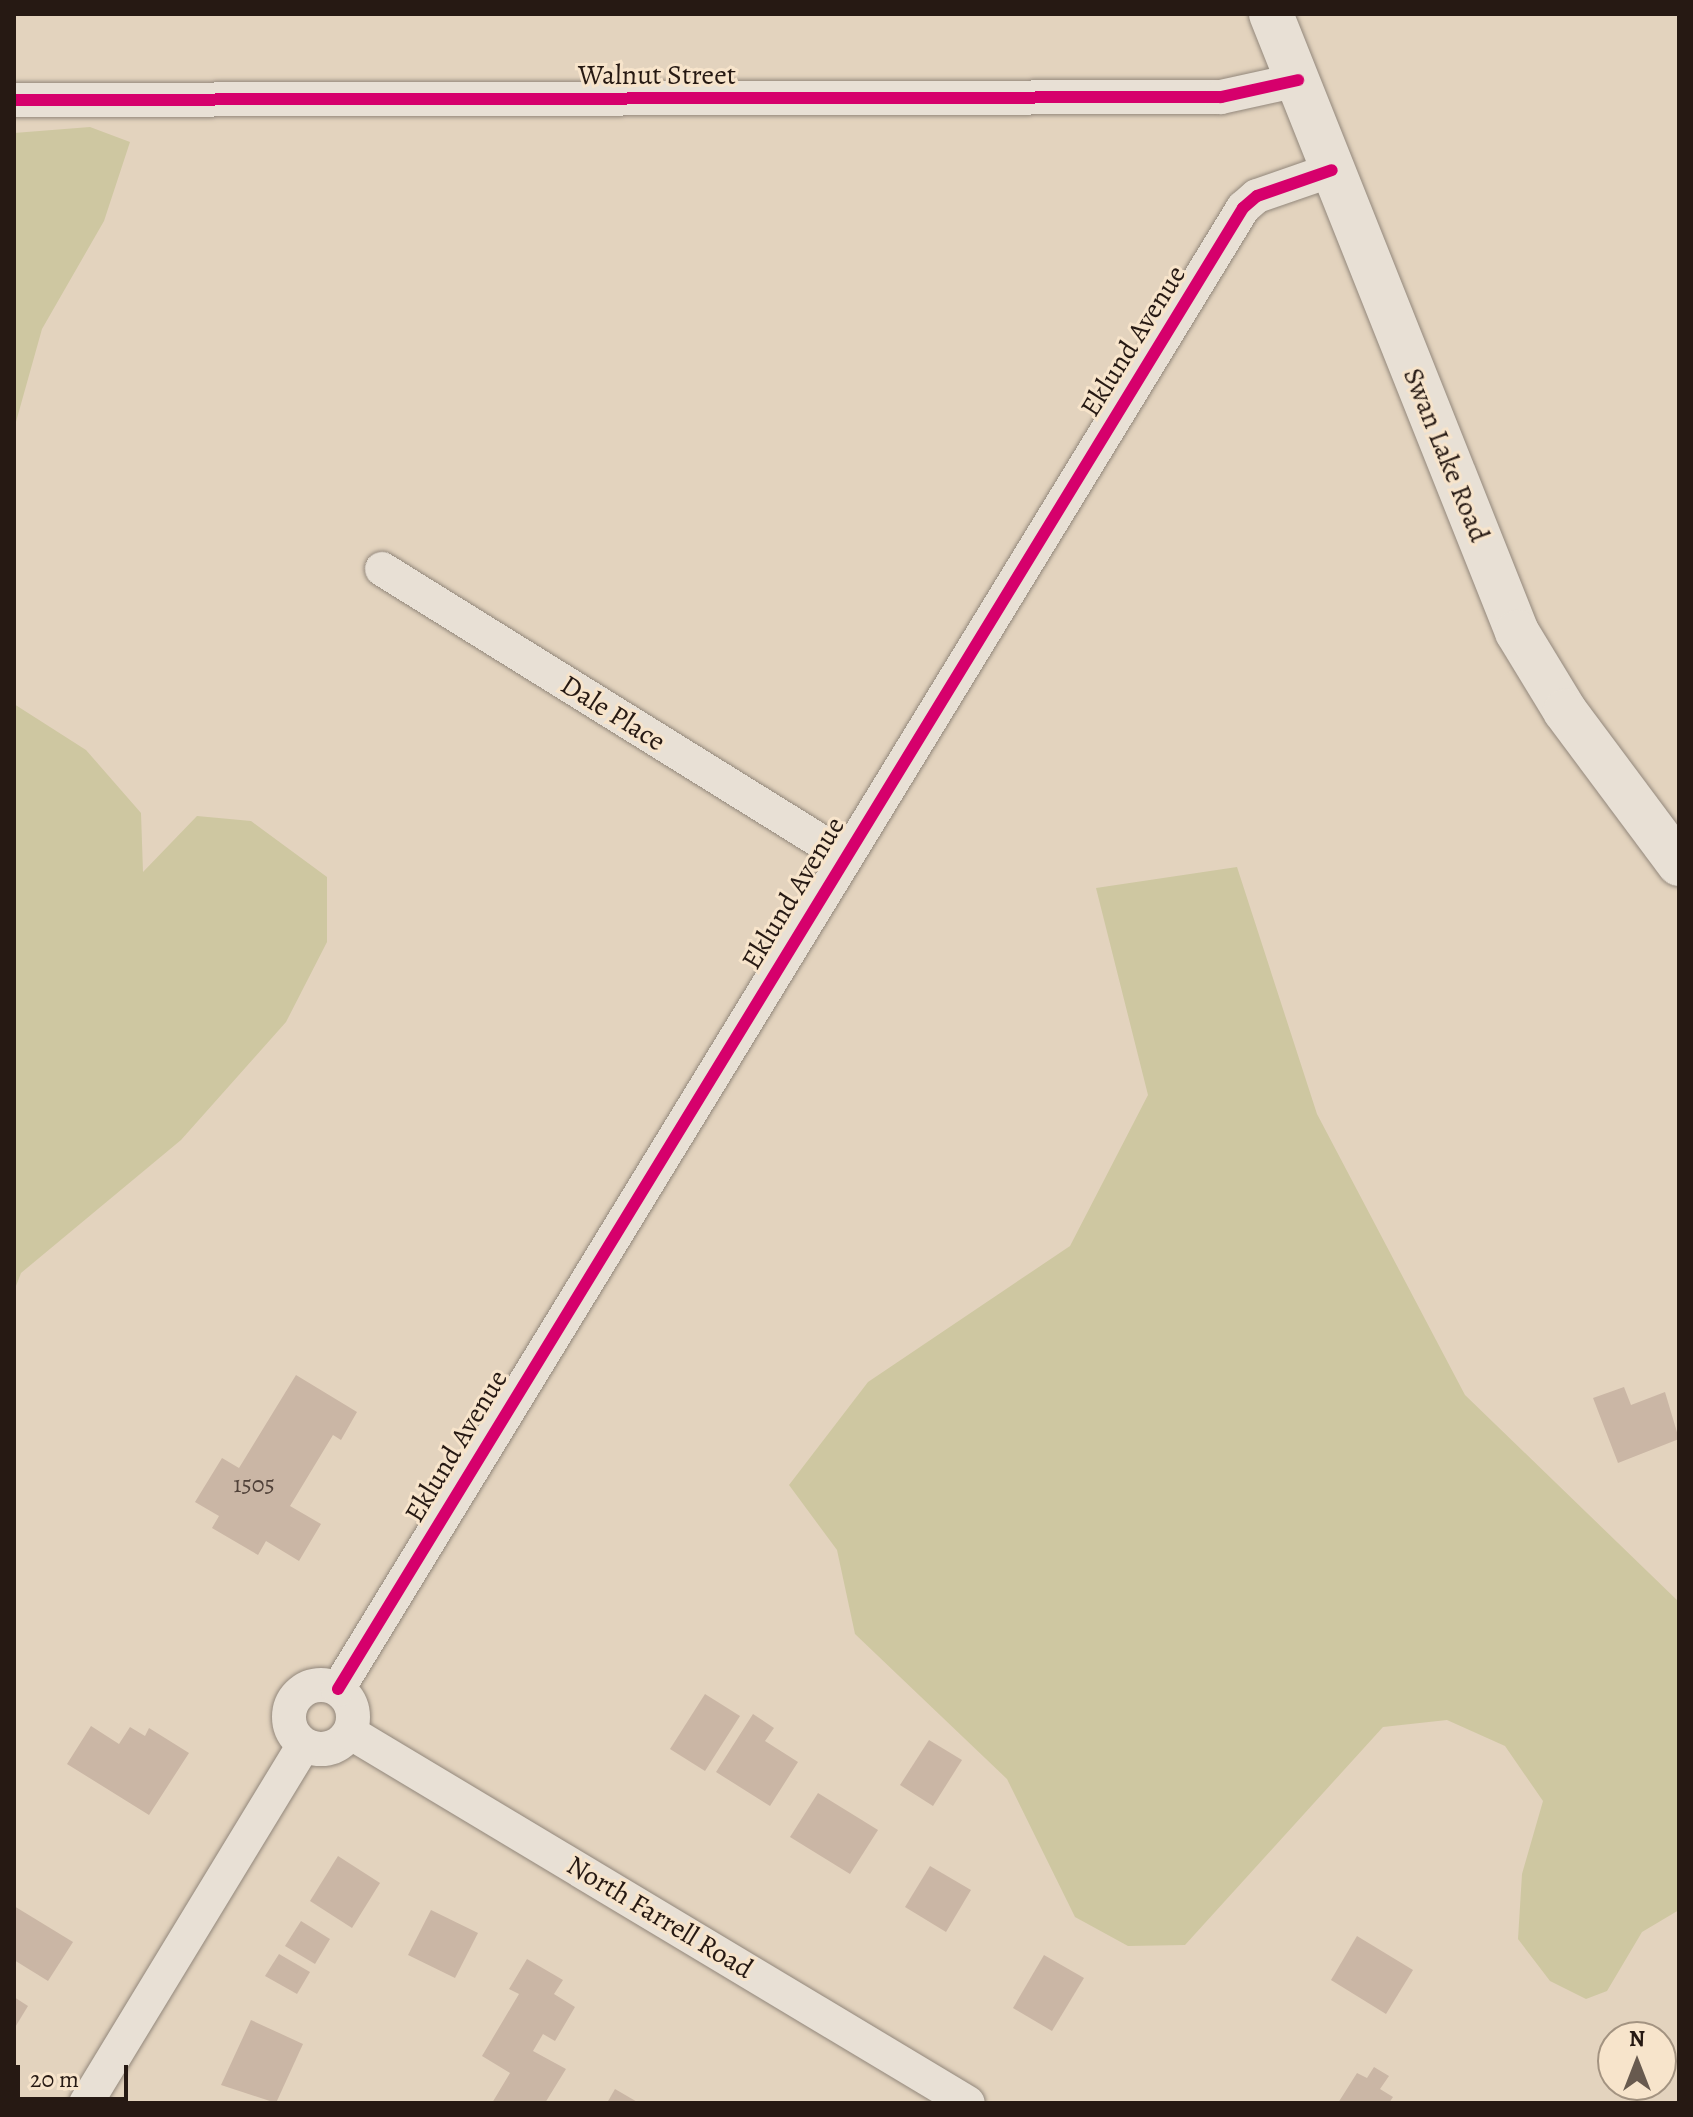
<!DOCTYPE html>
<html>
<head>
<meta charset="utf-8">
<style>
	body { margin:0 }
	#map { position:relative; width:1693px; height:2117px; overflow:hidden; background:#e3d3be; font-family:Alegreya,serif }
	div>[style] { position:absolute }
	.green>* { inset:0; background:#cec7a1 }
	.building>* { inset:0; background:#cab6a5 }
	.roads { filter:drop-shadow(0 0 2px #92877b) drop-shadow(0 0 2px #92877b) }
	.street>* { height:34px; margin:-17px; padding:0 17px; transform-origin:17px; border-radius:17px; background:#e8e0d5 }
	.street>.ring { margin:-17px; padding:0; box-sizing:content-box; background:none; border:34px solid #e8e0d5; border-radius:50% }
	.secondary>* { height:44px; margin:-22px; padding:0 22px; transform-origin:22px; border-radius:22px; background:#e8e0d5 }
	.cycleway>* { height:12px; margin:-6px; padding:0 6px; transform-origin:6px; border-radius:6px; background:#d6006c }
	span { translate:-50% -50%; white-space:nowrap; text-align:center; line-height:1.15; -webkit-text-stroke:6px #f7e4cb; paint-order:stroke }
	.number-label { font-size:24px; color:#4f4038 }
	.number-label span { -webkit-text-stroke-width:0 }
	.street-label { font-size:28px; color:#261913 }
	.frame { position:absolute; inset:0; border:16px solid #261913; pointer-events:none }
	.north { position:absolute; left:1597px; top:2021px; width:80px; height:80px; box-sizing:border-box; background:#f7e4cb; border:2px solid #a39381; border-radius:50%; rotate:0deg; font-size:22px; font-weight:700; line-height:32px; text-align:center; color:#261913 }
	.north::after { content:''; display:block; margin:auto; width:28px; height:36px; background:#685a4f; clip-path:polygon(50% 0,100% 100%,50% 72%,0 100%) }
	.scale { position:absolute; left:16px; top:2065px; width:112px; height:36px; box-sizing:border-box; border:4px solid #261913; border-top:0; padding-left:10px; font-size:24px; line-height:28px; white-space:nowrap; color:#261913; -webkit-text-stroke:6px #f7e4cb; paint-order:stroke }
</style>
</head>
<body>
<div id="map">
	<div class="green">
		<div style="clip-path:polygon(90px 127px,130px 142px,104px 221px,42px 329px,14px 429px,14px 133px)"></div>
		<div style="clip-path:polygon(14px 704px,86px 750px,141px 813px,143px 872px,197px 816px,251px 821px,327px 877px,327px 942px,286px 1022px,181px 1140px,21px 1273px,14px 1291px)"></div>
		<div style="clip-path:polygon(1237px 867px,1317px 1114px,1465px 1395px,1679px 1602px,1679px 1910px,1642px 1932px,1607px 1991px,1586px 1999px,1550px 1981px,1518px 1939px,1522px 1874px,1543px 1801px,1505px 1746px,1447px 1720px,1383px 1727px,1185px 1945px,1128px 1946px,1075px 1917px,1007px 1779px,855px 1634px,837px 1550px,789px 1485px,868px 1382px,1070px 1246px,1148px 1095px,1096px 888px)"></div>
	</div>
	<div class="building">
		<div style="clip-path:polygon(296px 1375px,357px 1412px,341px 1440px,333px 1435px,290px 1506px,321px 1524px,299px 1561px,266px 1541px,258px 1555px,212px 1528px,219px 1516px,195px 1502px,222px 1458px,239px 1468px)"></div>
		<div style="clip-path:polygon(1624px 1387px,1631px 1405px,1665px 1392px,1679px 1439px,1618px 1463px,1593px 1398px)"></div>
		<div style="clip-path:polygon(705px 1694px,740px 1716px,705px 1771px,670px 1749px)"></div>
		<div style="clip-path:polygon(753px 1714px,774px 1728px,765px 1741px,798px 1762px,770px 1806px,716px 1772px)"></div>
		<div style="clip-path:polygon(91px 1726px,119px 1744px,130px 1727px,145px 1736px,149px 1728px,189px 1753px,149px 1815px,67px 1764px)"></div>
		<div style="clip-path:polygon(929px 1740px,962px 1760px,933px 1806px,900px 1785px)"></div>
		<div style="clip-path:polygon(818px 1793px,878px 1830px,850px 1874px,790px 1837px)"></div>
		<div style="clip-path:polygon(338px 1856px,380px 1883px,352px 1928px,310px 1901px)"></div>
		<div style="clip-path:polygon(930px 1866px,971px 1890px,946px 1932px,905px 1907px)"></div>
		<div style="clip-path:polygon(14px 1906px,73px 1942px,48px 1981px,14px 1960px)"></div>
		<div style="clip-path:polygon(431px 1910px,478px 1933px,455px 1978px,408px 1955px)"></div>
		<div style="clip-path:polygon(301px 1921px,330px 1939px,315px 1964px,285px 1946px)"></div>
		<div style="clip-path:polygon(1357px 1936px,1413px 1970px,1386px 2014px,1331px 1980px)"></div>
		<div style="clip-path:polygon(279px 1954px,310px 1972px,297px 1994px,265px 1976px)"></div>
		<div style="clip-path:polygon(1044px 1955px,1084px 1978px,1052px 2031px,1013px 2008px)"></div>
		<div style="clip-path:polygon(527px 1959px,563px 1980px,554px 1994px,575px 2007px,555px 2041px,543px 2034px,533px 2051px,566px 2069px,545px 2103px,492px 2103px,510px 2073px,482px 2056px,519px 1994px,509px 1989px)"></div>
		<div style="clip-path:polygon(14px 1997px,28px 2006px,14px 2029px)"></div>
		<div style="clip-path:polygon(251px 2020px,303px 2044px,276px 2103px,221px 2085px)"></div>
		<div style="clip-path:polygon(1374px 2067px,1389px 2076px,1380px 2089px,1393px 2097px,1389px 2103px,1338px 2103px,1357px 2073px,1367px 2078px)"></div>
		<div style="clip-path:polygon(615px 2089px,639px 2103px,607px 2103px)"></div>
	</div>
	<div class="roads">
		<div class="street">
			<div style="left:14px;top:100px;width:1207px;rotate:-0.14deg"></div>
			<div style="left:1221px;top:97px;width:79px;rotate:-12.4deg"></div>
			<div style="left:382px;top:569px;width:544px;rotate:31.85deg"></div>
			<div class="ring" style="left:289px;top:1685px;width:30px;height:30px"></div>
			<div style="left:338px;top:1689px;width:1736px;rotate:-58.57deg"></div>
			<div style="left:1243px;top:208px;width:18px;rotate:-41deg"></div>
			<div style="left:1257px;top:196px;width:79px;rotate:-19.1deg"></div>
			<div style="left:351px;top:1733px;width:719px;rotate:30.95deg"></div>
			<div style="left:86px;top:2103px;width:419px;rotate:-58.7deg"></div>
		</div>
		<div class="secondary">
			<div style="left:1271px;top:14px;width:665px;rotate:68.29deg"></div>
			<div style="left:1517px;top:632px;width:92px;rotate:58.7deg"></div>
			<div style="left:1565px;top:711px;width:191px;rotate:53.3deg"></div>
		</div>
	</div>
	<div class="cycleway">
		<div style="left:14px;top:100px;width:1207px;rotate:-0.14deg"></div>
		<div style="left:1221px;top:97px;width:79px;rotate:-12.4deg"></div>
		<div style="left:338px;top:1689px;width:1736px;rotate:-58.57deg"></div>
		<div style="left:1243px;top:208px;width:18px;rotate:-41deg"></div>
		<div style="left:1257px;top:196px;width:79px;rotate:-19.1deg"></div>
	</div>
	<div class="number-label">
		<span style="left:254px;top:1485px">1505</span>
	</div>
	<div class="street-label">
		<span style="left:657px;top:75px">Walnut Street</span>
		<span style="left:1133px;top:341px;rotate:-58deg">Eklund Avenue</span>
		<span style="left:1446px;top:455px;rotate:68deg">Swan Lake Road</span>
		<span style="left:613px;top:713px;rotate:32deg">Dale Place</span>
		<span style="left:793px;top:893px;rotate:-59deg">Eklund Avenue</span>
		<span style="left:456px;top:1446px;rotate:-59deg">Eklund Avenue</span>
		<span style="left:660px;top:1917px;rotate:31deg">North Farrell Road</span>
	</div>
	<div class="frame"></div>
	<div class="north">N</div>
	<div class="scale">20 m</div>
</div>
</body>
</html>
